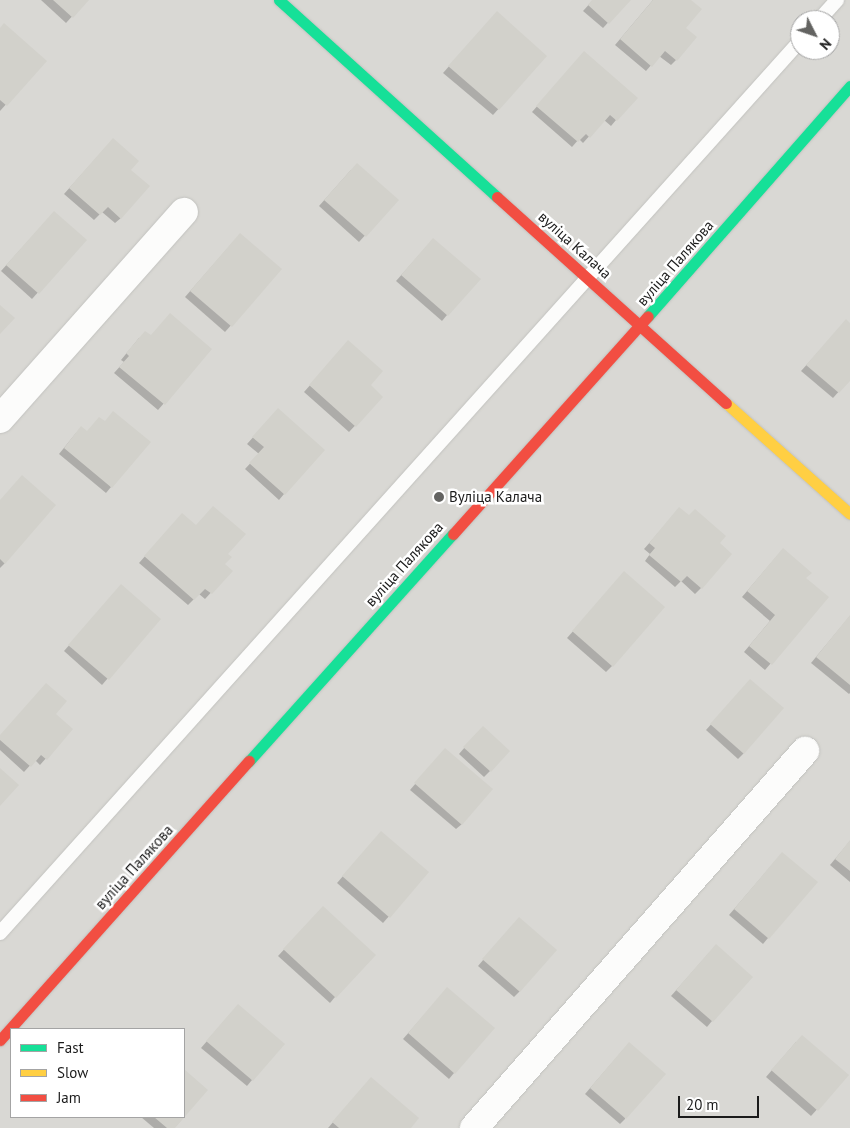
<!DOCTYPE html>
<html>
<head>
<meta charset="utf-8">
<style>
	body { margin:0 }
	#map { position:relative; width:850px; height:1128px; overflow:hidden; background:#eae9e2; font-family:"PT Sans",sans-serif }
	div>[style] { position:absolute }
	.residential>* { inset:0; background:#d9d8d4 }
	.shadow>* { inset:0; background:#0003 }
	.building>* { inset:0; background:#d2d1cb }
	.roads { filter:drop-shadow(0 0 1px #c2c2bf) drop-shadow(0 0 1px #c2c2bf) }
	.lane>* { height:14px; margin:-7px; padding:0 7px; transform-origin:7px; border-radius:7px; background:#fcfcfb }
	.street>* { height:28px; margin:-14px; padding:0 14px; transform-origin:14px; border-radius:14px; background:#fcfcfb }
	.fast>* { height:11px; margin:-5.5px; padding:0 5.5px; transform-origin:5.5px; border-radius:5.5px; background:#16e098 }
	.slow>* { height:11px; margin:-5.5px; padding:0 5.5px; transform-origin:5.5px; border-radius:5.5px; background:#ffcf43 }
	.jam>* { height:11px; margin:-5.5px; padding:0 5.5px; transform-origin:5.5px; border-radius:5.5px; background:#f24e42 }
	.dots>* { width:14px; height:14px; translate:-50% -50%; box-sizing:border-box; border:2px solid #fff; border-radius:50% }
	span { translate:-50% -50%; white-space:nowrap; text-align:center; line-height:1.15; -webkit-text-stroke:5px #fff; paint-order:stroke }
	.street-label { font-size:15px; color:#1b1b1b }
	.poi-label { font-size:15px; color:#1b1b1b }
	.left { translate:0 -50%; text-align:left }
	.legend { position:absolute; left:10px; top:1028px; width:175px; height:90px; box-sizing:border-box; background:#fff; border:1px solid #a4a4a4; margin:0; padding:6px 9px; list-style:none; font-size:15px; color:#1b1b1b }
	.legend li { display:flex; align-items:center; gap:10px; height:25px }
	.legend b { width:25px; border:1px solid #a4a4a4 }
	.north { position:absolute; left:790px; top:10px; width:50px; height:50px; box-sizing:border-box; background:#fff; border:1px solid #a4a4a4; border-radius:50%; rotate:131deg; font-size:14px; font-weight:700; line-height:20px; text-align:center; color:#1b1b1b }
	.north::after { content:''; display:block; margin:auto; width:18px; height:22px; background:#636361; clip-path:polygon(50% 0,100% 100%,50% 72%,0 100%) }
	.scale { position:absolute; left:678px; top:1096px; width:81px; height:22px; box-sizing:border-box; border:2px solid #1b1b1b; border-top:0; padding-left:6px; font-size:15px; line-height:18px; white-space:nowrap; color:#1b1b1b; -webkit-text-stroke:4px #fff; paint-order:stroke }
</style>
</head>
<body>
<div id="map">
	<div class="residential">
		<div style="clip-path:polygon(evenodd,0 0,850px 0,850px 1128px,0 1128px,0 0,800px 20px,830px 20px,830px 50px,800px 50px,800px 20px,0 0,11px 1029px,184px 1029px,184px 1117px,11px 1117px,11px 1029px)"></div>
	</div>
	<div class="shadow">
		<div style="clip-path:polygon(41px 0,87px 0,66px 23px)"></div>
		<div style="clip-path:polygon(593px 0,629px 0,603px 28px,583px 11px)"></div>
		<div style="clip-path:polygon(653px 0,689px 0,676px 60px,671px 65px,659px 56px,646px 71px,615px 45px)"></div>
		<div style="clip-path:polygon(491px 19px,546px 56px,493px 115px,443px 73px)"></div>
		<div style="clip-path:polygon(0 29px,45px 61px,0 111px)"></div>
		<div style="clip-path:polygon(579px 59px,616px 120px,611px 126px,604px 120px,583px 143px,579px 139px,572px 147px,532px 112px)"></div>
		<div style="clip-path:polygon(107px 146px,129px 170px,121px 218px,115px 223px,102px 212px,94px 220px,64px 194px)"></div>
		<div style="clip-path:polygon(351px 170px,397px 200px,359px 242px,319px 206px)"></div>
		<div style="clip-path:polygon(49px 218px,85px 240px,32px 299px,1px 271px)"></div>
		<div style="clip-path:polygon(235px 240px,280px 270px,225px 332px,185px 297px)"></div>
		<div style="clip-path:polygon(428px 245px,447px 315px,442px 321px,396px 281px)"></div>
		<div style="clip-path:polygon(850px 324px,850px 379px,833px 398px,801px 371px,841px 327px)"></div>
		<div style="clip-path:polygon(150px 336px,211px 349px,158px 410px,114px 373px,124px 362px,121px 360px,139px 338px)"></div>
		<div style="clip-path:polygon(343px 348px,369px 385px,382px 397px,349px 432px,304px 392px)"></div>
		<div style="clip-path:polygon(272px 416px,284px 494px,279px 500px,245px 469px,259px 454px,247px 444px)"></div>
		<div style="clip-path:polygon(76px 433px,111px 487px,106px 493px,59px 454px)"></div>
		<div style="clip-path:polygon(0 501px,5px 563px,0 568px)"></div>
		<div style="clip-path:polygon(674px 515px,718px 543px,701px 588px,695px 594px,681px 581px,675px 587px,645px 561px,650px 554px,644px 549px)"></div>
		<div style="clip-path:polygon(176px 521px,226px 554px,223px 564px,231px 571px,205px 599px,199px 594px,188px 605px,139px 563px)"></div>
		<div style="clip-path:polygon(777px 556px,827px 598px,765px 670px,744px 652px,770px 621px,742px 597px)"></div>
		<div style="clip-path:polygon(619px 579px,612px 666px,606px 672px,567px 638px)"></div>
		<div style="clip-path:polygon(116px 592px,159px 619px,102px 685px,64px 651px)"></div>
		<div style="clip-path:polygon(850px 616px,850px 693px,849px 694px,811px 663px)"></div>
		<div style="clip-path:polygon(745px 686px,744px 753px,738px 759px,706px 730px)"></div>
		<div style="clip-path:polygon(54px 714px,72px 729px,40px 765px,35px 760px,24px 772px,0 750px,0 736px)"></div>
		<div style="clip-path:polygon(477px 733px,490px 771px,484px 777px,459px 754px)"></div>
		<div style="clip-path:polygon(440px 755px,462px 824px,456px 829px,410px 790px)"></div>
		<div style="clip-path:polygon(376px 838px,428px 872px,383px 923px,337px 883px)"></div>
		<div style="clip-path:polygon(850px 841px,850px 882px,830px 865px)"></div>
		<div style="clip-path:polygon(777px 859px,768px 938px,763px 944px,729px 915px)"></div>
		<div style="clip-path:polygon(317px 914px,335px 997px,330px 1003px,278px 956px)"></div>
		<div style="clip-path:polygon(513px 925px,520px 991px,514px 997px,478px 966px)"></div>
		<div style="clip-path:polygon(710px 952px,712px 1021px,707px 1027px,671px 996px)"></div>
		<div style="clip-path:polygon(442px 995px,454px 1073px,449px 1079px,403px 1039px)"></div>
		<div style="clip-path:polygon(232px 1012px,252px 1080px,247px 1086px,201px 1048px)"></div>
		<div style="clip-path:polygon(796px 1042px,847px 1076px,811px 1116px,766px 1077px)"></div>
		<div style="clip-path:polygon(624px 1049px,625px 1119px,620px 1124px,585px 1094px)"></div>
		<div style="clip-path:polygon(366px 1084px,409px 1128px,328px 1128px)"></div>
		<div style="clip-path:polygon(141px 1117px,184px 1117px,174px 1128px,154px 1128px)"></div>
	</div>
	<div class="building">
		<div style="clip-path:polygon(53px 0,89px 0,73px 18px)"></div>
		<div style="clip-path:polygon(592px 0,631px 0,609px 24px,588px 5px)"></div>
		<div style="clip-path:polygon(653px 0,691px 0,702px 9px,686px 28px,697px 37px,677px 61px,665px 51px,652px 67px,620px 39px)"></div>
		<div style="clip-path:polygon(497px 11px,547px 56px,499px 110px,448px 66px)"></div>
		<div style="clip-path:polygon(4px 23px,47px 61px,7px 106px,0 100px,0 28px)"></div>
		<div style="clip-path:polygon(584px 51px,638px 98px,617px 121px,610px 115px,590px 138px,586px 134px,578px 142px,536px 106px)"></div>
		<div style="clip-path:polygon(113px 138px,139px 161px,131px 170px,150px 186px,121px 219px,108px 207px,100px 215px,69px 188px)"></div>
		<div style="clip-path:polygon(357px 163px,399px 200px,366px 237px,324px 200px)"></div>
		<div style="clip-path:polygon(54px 211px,87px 240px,39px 294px,6px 265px)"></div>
		<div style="clip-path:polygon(240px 233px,282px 269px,232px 327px,190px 291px)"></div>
		<div style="clip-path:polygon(433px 238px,481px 279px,448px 316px,401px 275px)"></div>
		<div style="clip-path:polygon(0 305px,15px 318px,0 334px)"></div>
		<div style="clip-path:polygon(170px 313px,212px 349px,165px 405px,119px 367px,129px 356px,126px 353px,145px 331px,151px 335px)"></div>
		<div style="clip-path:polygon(846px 319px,850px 323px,850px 381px,839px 393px,806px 365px)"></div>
		<div style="clip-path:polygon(348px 340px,383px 371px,371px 385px,383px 397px,356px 427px,309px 385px)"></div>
		<div style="clip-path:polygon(278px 408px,325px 450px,285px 495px,249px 463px,264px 447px,252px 437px)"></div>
		<div style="clip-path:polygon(113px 411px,151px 442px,112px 488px,64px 448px,81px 426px,87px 431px,99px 417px,105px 421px)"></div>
		<div style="clip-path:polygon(22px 475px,56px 505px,5px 564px,0 559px,0 500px)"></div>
		<div style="clip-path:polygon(213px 506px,246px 534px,228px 554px,232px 557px,225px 564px,233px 571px,212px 594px,205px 589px,194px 600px,144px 556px,182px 513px,196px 525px)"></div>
		<div style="clip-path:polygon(679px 507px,689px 515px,695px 509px,726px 536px,720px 543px,732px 554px,702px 589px,687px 576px,681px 582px,649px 555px,655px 548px,649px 543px)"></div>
		<div style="clip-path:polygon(783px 548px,812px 573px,806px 578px,829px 597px,772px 665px,749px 646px,775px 615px,747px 591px)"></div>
		<div style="clip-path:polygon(624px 571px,665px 607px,613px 667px,572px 631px)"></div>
		<div style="clip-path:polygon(121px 584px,161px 619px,109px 680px,68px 645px)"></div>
		<div style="clip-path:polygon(850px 615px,850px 685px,816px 657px)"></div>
		<div style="clip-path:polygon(750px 679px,784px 708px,744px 754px,710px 724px)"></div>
		<div style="clip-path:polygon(46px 683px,67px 701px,56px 714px,73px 729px,47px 760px,41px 755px,31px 767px,0 740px,0 735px)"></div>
		<div style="clip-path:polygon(483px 726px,510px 751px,491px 772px,463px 747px)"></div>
		<div style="clip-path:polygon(445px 748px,493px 789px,462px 825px,414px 783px)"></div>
		<div style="clip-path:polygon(0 768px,19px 785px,0 806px)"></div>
		<div style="clip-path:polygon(381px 831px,429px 872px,390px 918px,342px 876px)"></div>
		<div style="clip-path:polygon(850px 840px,850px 871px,835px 859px)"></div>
		<div style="clip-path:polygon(782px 852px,818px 882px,769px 939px,734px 909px)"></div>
		<div style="clip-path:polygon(323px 906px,376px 955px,336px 998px,283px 949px)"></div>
		<div style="clip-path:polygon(519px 917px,557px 950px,520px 992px,482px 959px)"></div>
		<div style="clip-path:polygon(716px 944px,753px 977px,713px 1022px,676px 990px)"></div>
		<div style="clip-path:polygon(447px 987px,495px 1028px,455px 1074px,408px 1033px)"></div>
		<div style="clip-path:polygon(238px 1004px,285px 1044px,253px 1081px,206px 1041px)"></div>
		<div style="clip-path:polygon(802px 1035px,849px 1075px,818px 1111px,771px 1070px)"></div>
		<div style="clip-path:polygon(629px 1042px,666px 1074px,626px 1119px,590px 1088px)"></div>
		<div style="clip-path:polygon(184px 1069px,208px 1090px,175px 1128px,167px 1128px,154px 1117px,184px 1117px)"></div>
		<div style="clip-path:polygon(371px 1077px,419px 1118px,411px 1128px,339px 1128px,332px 1122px)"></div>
	</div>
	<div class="roads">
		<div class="lane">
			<div style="left:819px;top:20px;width:27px;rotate:-48deg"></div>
			<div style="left:0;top:933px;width:1198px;rotate:-48.11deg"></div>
		</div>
		<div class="street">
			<div style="left:0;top:419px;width:277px;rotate:-48.4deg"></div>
			<div style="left:474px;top:1128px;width:502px;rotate:-48.72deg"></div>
		</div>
		<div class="fast">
			<div style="left:279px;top:0;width:294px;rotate:42.1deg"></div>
			<div style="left:648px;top:316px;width:306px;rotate:-48.7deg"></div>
			<div style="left:249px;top:761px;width:305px;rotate:-48.1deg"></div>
		</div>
		<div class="slow">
			<div style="left:726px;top:403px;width:166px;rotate:41.8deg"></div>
		</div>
		<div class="jam">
			<div style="left:497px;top:197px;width:308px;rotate:42deg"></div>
			<div style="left:453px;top:534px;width:292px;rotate:-48.2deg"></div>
			<div style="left:0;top:1040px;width:374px;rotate:-48.3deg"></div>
		</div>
	</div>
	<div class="dots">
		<div style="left:439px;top:497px;background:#636361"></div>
	</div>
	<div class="street-label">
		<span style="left:575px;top:245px;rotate:42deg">вуліца Калача</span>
		<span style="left:675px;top:263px;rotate:-49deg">вуліца Палякова</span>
		<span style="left:404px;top:564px;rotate:-48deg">вуліца Палякова</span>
		<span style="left:134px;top:867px;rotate:-48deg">вуліца Палякова</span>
	</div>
	<div class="poi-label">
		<span class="left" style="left:449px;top:497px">Вуліца Калача</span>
	</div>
	<ul class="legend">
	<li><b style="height:6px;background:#16e098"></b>Fast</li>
	<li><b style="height:6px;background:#ffcf43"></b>Slow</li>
	<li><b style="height:6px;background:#f24e42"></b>Jam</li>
	</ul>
	<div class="north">N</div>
	<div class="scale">20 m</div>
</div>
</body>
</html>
